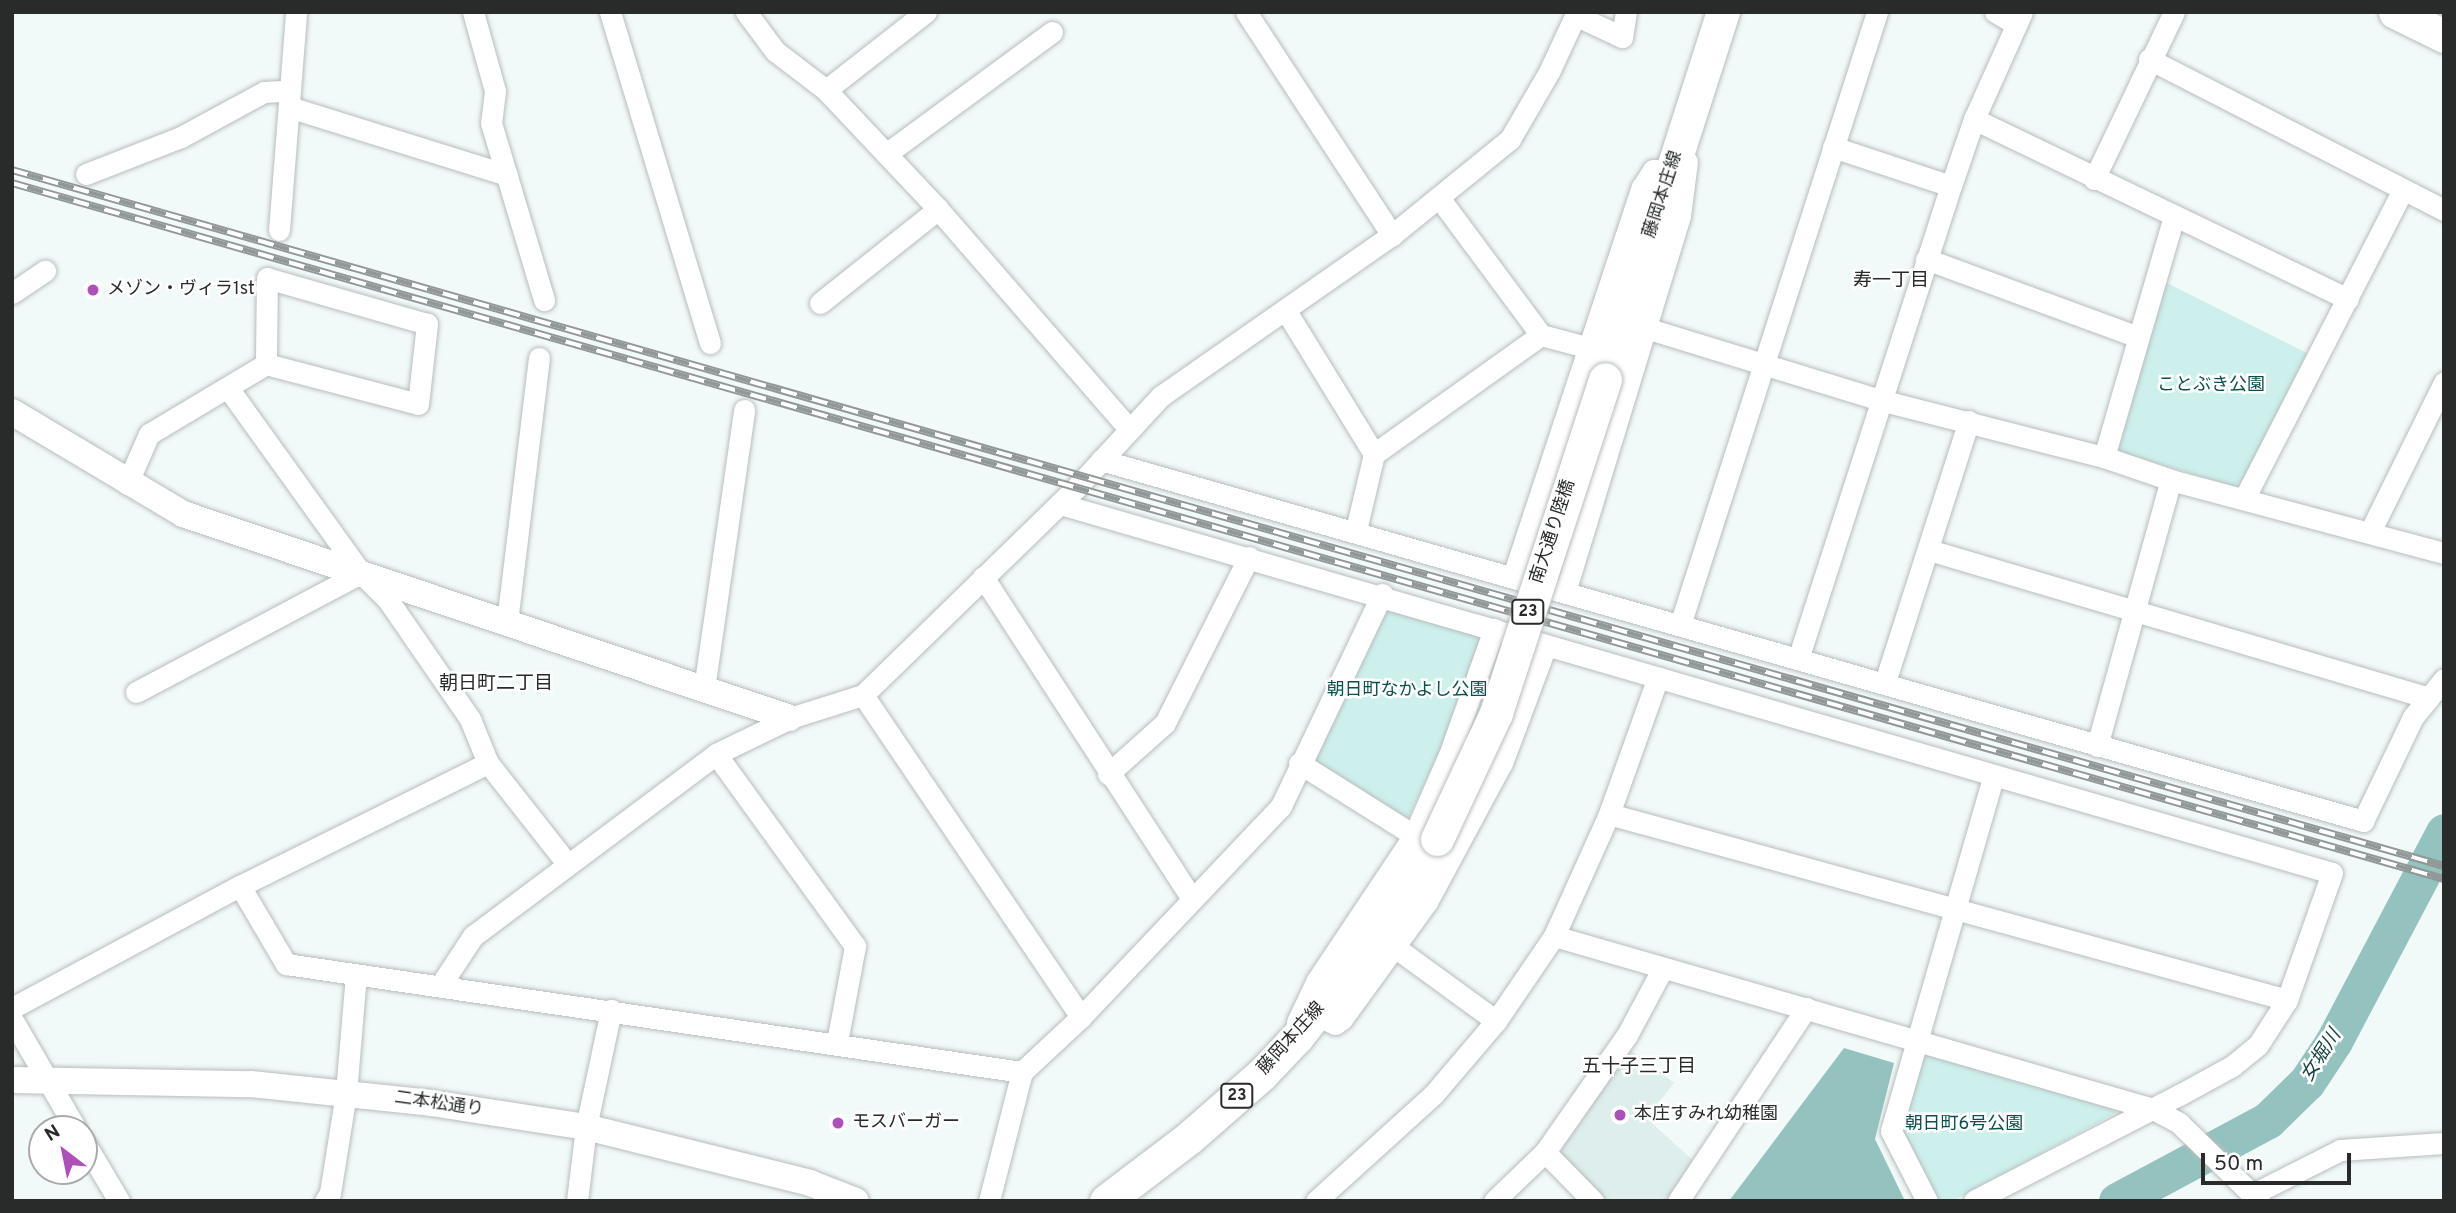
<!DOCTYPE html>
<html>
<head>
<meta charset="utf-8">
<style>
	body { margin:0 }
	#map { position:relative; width:2456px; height:1213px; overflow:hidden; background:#f2f9f9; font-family:Overpass,"Noto Sans JP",sans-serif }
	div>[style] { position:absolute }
	.built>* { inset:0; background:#deeeed }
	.green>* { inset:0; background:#cdf0ed }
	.water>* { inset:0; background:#94c2bf }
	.river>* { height:37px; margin:-18.5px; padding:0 18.5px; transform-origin:18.5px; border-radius:18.5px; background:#94c2bf }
	.roads { filter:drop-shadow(0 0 2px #b7bdbc) drop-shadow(0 0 2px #b7bdbc) }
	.minor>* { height:21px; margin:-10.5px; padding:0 10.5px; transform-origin:10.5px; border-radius:10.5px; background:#fff }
	.tertiary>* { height:26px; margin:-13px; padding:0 13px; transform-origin:13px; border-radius:13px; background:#fff }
	.primary>* { height:33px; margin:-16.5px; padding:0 16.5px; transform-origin:16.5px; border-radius:16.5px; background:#fff }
	.rail>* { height:8px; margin-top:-4px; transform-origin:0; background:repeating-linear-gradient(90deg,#fff 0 16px,#929797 0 32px); box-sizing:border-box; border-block:2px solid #929797 }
	.bridges { filter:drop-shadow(0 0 2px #b7bdbc) drop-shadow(0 0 2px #b7bdbc) }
	.primary-bridge>* { height:33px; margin:-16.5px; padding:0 16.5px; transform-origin:16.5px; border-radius:16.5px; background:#fff }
	.dots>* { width:19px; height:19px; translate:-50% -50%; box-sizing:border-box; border:4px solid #fff; border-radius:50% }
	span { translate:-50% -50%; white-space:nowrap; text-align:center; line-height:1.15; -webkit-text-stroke:5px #fff; paint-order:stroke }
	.shield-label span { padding:2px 5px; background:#fff; border:2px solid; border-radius:5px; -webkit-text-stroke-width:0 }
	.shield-label { font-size:16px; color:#292b2b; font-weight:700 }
	.street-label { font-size:18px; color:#292b2b }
	.poi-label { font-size:18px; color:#292b2b }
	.left { translate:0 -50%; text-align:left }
	.park-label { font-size:18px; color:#0b4f4d }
	.neighbourhood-label { font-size:19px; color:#292b2b }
	.water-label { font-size:19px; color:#123e3c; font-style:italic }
	.frame { position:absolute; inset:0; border:14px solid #292b2b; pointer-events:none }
	.north { position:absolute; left:28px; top:1115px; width:70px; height:70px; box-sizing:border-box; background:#fff; border:2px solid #a9aaaa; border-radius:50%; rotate:328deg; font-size:19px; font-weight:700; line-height:28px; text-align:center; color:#292b2b }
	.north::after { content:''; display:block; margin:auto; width:24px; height:32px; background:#ae50ba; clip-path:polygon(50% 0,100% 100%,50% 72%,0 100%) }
	.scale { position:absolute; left:2201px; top:1153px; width:150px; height:32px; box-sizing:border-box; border:4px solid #292b2b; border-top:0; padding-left:9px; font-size:21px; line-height:24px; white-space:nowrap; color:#292b2b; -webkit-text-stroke:5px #fff; paint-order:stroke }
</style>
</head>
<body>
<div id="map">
	<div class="built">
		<div style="clip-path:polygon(1628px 1048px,1674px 1083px,1646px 1118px,1695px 1162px,1669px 1201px,1606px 1201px,1561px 1155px,1559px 1146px)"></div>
	</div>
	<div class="green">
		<div style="clip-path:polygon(2165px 282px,2307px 353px,2245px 479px,2235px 487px,2120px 452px,2118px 446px)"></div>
		<div style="clip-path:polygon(1389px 609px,1477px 633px,1482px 644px,1463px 704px,1409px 816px,1404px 818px,1313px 760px,1380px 612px)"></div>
		<div style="clip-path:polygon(1930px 1050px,2117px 1107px,2116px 1113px,1953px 1201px,1936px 1201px,1896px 1131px,1919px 1057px)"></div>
	</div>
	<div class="water">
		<div style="clip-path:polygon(1844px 1048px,1894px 1063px,1875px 1139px,1905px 1201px,1729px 1201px)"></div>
	</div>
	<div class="river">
		<div style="left:2117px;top:1201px;width:171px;rotate:-28.2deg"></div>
		<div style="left:2268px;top:1120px;width:54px;rotate:-44.3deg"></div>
		<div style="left:2307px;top:1082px;width:49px;rotate:-56.6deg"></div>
		<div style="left:2334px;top:1041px;width:236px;rotate:-62.2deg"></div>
	</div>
	<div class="roads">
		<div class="minor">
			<div style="left:473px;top:12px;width:82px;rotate:74.4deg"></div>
			<div style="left:495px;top:91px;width:32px;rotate:97deg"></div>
			<div style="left:491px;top:123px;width:185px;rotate:73.3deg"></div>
			<div style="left:610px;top:12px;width:346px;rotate:73.2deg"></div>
			<div style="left:746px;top:12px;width:49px;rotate:53.4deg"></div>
			<div style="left:775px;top:51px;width:64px;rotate:37.4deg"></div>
			<div style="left:826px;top:90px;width:163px;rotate:46.7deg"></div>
			<div style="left:938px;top:209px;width:291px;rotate:49deg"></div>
			<div style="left:1246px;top:12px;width:267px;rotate:56.8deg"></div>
			<div style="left:1995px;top:12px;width:24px;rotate:30deg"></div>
			<div style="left:1577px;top:16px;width:50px;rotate:25deg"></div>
			<div style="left:1622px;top:37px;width:25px;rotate:-81deg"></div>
			<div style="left:2149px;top:59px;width:331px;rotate:27.1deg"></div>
			<div style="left:826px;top:90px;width:127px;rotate:-38deg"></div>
			<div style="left:289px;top:107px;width:228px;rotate:17.3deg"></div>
			<div style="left:1974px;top:119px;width:415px;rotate:25.7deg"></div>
			<div style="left:1833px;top:147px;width:124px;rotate:18.3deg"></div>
			<div style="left:886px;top:154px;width:206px;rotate:-36.3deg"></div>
			<div style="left:86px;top:174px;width:102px;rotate:-21.3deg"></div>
			<div style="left:181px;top:137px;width:94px;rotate:-28.5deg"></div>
			<div style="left:264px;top:92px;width:22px;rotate:-3deg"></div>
			<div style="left:2094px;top:179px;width:185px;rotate:-64.4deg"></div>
			<div style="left:1440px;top:199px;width:169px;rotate:53.4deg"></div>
			<div style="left:1541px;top:335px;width:51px;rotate:14.9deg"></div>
			<div style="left:279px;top:230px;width:219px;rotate:-85.5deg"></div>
			<div style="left:1926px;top:259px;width:226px;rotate:20.2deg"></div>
			<div style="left:12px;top:293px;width:40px;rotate:-34deg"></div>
			<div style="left:820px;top:303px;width:151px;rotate:-38.5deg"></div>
			<div style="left:1286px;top:311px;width:168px;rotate:58.4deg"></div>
			<div style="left:1646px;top:328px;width:249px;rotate:17.1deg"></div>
			<div style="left:1884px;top:401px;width:227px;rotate:14.3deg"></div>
			<div style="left:2104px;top:457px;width:71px;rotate:18.9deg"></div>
			<div style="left:2171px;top:480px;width:283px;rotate:15deg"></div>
			<div style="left:228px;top:388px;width:228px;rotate:54.3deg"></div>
			<div style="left:361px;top:573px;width:38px;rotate:45deg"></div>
			<div style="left:388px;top:600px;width:145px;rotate:55.4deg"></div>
			<div style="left:470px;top:719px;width:48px;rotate:67.8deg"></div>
			<div style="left:488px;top:763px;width:126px;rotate:51.8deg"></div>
			<div style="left:2104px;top:457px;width:251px;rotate:-73.8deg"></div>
			<div style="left:1101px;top:460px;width:1313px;rotate:15.96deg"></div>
			<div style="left:2363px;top:821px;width:115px;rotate:-64.3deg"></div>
			<div style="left:2413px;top:717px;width:49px;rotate:-50.8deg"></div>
			<div style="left:127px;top:484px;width:55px;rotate:-66.3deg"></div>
			<div style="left:149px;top:434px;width:136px;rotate:-30.9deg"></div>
			<div style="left:266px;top:364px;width:157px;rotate:14.7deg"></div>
			<div style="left:418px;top:404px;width:81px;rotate:-83.6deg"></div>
			<div style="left:427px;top:324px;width:166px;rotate:-164deg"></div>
			<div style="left:267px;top:278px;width:86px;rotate:90.7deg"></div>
			<div style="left:2244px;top:499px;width:348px;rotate:-62.8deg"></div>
			<div style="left:1060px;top:504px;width:1324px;rotate:16.18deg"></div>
			<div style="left:2332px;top:873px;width:135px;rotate:109.5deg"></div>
			<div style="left:2287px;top:1000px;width:54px;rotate:122.8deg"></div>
			<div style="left:2258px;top:1045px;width:33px;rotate:141deg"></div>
			<div style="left:2232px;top:1066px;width:58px;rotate:151.2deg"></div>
			<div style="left:2181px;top:1094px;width:233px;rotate:152.7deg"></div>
			<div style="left:1356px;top:530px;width:78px;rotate:-76.7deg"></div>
			<div style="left:1374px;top:454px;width:205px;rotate:-35.5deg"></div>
			<div style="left:2370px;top:532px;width:167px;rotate:-63.7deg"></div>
			<div style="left:1929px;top:550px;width:521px;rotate:16.49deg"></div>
			<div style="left:1513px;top:576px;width:410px;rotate:-71.7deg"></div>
			<div style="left:1642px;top:187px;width:20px;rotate:-57deg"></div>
			<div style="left:1653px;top:170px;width:18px"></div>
			<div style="left:983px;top:577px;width:382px;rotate:57deg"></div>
			<div style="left:1565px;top:592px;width:393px;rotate:-73deg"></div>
			<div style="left:1680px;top:216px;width:55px;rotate:-82.7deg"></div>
			<div style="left:507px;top:622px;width:266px;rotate:-83.1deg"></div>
			<div style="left:1680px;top:625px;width:644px;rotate:-72.18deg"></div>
			<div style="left:1799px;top:656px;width:494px;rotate:-72.1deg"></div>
			<div style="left:1951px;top:186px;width:71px;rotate:-71.1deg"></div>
			<div style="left:1974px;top:119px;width:117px;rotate:-65.8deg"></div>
			<div style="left:1885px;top:682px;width:274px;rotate:-72.2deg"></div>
			<div style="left:704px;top:689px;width:282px;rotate:-81.8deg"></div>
			<div style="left:136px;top:692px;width:255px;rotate:-27.9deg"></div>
			<div style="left:863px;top:695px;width:389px;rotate:55.9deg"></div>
			<div style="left:2097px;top:746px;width:276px;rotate:-74.5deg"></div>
			<div style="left:716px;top:754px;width:237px;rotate:54.1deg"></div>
			<div style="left:855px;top:946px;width:98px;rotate:100.6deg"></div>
			<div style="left:1299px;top:763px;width:136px;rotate:32.1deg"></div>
			<div style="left:1108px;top:774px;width:76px;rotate:-41.8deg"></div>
			<div style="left:1165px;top:723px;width:186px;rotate:-63.2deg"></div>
			<div style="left:1609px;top:814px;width:703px;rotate:15.34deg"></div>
			<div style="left:240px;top:886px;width:91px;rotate:59.5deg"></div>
			<div style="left:286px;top:964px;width:744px;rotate:8.35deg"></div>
			<div style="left:1554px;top:936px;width:623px;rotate:16.11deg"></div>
			<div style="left:2153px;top:1109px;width:30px;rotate:28deg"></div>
			<div style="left:2179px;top:1123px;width:112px;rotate:44.3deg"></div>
			<div style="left:1396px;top:948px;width:124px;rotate:36.1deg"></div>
			<div style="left:440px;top:986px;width:60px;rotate:-56.6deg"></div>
			<div style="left:473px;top:936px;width:304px;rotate:-36.8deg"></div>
			<div style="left:716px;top:754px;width:82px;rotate:-25.9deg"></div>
			<div style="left:790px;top:718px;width:77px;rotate:-17.5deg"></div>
			<div style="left:863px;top:695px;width:297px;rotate:-44.2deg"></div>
			<div style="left:1076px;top:488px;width:125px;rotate:-47.3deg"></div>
			<div style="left:1161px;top:396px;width:282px;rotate:-34.9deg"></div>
			<div style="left:1392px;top:235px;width:152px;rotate:-39.1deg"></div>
			<div style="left:1510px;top:139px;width:78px;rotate:-59.8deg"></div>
			<div style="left:1549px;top:72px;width:66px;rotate:-65deg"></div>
			<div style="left:12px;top:1008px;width:259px;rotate:-28.2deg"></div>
			<div style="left:240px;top:886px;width:277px;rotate:-26.4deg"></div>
			<div style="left:1315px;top:1015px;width:22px;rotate:24deg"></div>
			<div style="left:1335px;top:1024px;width:9px;rotate:-36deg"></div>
			<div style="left:1342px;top:1019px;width:145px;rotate:-54deg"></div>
			<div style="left:1427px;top:902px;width:158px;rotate:-61.7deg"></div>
			<div style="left:1502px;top:763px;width:125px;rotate:-69.4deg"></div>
			<div style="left:12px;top:1019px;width:127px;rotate:59.8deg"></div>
			<div style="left:1297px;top:1022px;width:47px;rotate:-64.5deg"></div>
			<div style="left:1317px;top:980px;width:174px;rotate:-56.2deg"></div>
			<div style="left:1414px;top:835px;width:87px;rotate:-66.4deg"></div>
			<div style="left:1449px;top:755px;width:134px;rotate:-70.3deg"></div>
			<div style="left:84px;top:1142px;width:69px;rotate:59.3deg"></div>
			<div style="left:1545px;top:1152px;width:69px;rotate:45.6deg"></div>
			<div style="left:2253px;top:1194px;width:97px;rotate:-26.8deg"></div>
			<div style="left:2340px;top:1150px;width:104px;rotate:-3.9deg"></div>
			<div style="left:325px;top:1201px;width:9px;rotate:-58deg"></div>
			<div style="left:330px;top:1193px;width:101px;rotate:-80.9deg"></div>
			<div style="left:346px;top:1093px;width:119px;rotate:-85.2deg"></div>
			<div style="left:577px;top:1201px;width:75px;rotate:-83.1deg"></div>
			<div style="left:586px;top:1127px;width:120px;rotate:-77.9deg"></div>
			<div style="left:989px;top:1201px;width:133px;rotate:-75.7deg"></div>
			<div style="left:1022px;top:1072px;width:81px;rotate:-43deg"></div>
			<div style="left:1081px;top:1017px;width:291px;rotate:-46.5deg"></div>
			<div style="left:1281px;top:806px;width:235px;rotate:-64.5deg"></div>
			<div style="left:1316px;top:1201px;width:158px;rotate:-42.2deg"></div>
			<div style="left:1433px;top:1095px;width:97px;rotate:-49.6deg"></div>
			<div style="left:1496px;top:1021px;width:103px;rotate:-55.7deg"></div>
			<div style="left:1554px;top:936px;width:134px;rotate:-65.7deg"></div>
			<div style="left:1609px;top:814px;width:145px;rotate:-70.3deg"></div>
			<div style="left:1494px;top:1201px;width:71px;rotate:-43.9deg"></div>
			<div style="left:1545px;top:1152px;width:143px;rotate:-55deg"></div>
			<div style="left:1627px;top:1035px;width:76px;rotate:-61.8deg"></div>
			<div style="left:1678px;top:1201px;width:232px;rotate:-56.4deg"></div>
			<div style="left:1927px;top:1201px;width:79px;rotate:-117.2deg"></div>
			<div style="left:1891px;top:1131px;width:367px;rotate:-73.9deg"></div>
		</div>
		<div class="tertiary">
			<div style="left:12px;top:412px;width:199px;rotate:30.8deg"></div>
			<div style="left:183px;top:514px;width:640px;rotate:18.58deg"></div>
			<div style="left:12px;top:1080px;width:239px;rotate:1deg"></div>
			<div style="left:251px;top:1084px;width:181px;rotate:6deg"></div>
			<div style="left:431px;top:1103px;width:157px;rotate:8.8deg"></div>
			<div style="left:586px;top:1127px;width:231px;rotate:14deg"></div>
			<div style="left:810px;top:1183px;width:49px;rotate:21.4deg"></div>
		</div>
		<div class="primary">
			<div style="left:2395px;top:12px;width:55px;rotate:26.1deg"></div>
			<div style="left:1605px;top:379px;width:386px;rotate:-72.2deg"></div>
			<div style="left:1106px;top:1201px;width:106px;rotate:-37.3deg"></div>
			<div style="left:1190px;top:1137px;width:96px;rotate:-41.2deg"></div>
			<div style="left:1262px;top:1074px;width:51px;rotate:-46.6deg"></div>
			<div style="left:1297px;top:1037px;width:127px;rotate:-51.7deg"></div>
			<div style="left:1376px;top:937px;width:115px;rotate:-58.1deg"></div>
		</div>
	</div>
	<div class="rail">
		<div style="left:12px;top:170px;width:2530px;rotate:15.97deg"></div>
		<div style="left:12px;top:183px;width:2530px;rotate:15.97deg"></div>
	</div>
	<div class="bridges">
		<div class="primary-bridge">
			<div style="left:1437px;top:839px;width:139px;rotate:-64.9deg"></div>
			<div style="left:1496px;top:713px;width:351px;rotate:-71.9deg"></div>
		</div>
	</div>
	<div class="dots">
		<div style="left:93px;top:290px;background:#ae50ba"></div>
		<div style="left:1620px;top:1115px;background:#ae50ba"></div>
		<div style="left:838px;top:1123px;background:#ae50ba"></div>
	</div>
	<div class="shield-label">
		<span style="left:1528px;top:612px">23</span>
		<span style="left:1237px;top:1096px">23</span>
	</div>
	<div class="street-label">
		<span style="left:1664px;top:195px;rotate:-72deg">藤岡本庄線</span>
		<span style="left:1554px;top:532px;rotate:-72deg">南大通り陸橋</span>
		<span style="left:1292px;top:1039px;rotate:-48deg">藤岡本庄線</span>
		<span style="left:439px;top:1105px;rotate:8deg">二本松通り</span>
	</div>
	<div class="poi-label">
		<span class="left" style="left:107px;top:290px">メゾン・ヴィラ1st</span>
		<span class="left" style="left:1634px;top:1115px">本庄すみれ幼稚園</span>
		<span class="left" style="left:852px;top:1123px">モスバーガー</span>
	</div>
	<div class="park-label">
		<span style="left:2211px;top:386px">ことぶき公園</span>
		<span style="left:1407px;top:691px">朝日町なかよし公園</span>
		<span style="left:1964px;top:1125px">朝日町6号公園</span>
	</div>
	<div class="neighbourhood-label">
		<span style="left:1891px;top:282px">寿一丁目</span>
		<span style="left:496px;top:685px">朝日町二丁目</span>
		<span style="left:1639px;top:1068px">五十子三丁目</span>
	</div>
	<div class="water-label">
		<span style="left:2322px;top:1056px;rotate:-57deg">女堀川</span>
	</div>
	<div class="frame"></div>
	<div class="north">N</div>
	<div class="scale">50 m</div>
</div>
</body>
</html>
